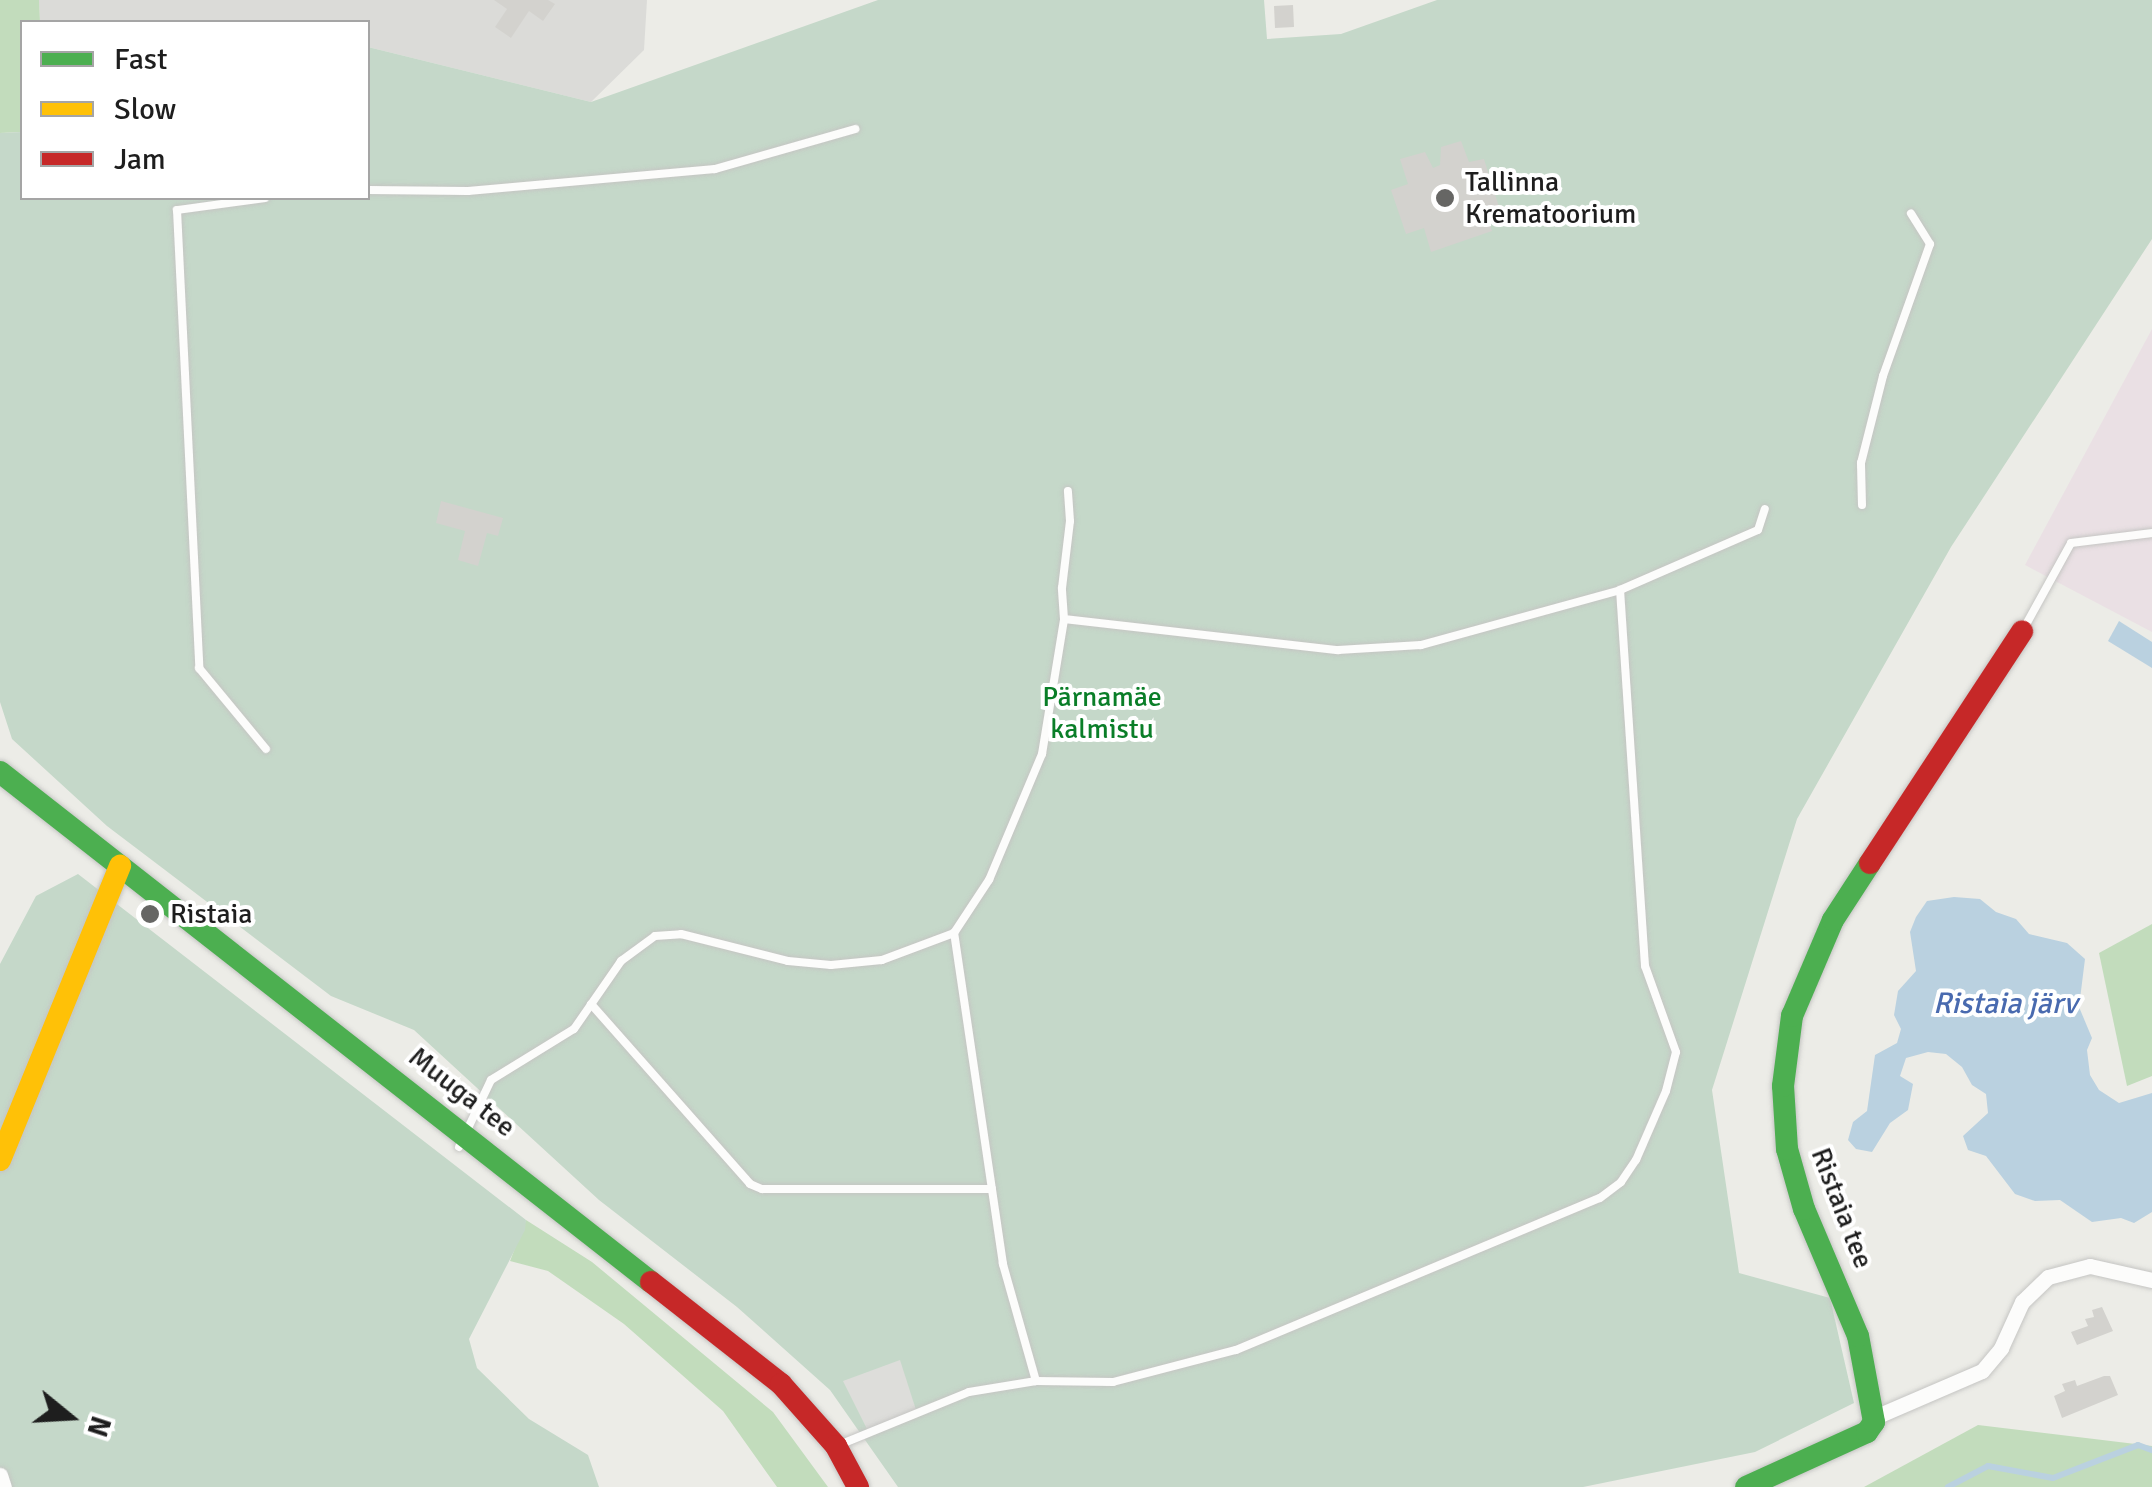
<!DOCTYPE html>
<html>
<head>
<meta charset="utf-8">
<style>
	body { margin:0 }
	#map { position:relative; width:2152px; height:1487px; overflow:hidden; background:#ecece7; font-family:Signika,sans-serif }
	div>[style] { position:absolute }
	.residential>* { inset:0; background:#dbdbd8 }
	.industrial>* { inset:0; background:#eae0e4 }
	.forest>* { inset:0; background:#c2dcbc }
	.cemetery>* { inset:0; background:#c5d8c9 }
	.parking>* { inset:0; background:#ddddda }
	.water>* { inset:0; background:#bad1e0 }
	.stream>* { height:6px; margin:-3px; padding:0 3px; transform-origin:3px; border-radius:3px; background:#bad1e0 }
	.building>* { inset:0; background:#d3d2ce }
	.roads { filter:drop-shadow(0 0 2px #c5c5c3) drop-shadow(0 0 2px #c5c5c3) }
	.lane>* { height:8px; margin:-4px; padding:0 4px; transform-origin:4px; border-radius:4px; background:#fcfcfb }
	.street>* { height:15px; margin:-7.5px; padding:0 7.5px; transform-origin:7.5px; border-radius:7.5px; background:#fcfcfb }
	.fast>* { height:22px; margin:-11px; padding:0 11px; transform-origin:11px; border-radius:11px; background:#4caf50 }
	.slow>* { height:22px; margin:-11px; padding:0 11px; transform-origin:11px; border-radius:11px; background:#ffc107 }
	.jam>* { height:22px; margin:-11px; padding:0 11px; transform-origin:11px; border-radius:11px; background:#c62828 }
	.dots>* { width:28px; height:28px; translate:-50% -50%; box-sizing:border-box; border:5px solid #fff; border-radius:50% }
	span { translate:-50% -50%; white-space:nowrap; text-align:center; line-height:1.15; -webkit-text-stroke:8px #fff; paint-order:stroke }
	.poi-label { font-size:28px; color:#1e1e1e }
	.left { translate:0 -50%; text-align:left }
	.park-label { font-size:28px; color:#0a7e28 }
	.street-label { font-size:28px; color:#1e1e1e }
	.water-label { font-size:30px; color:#496aaf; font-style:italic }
	.legend { position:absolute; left:20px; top:20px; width:350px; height:180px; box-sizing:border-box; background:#fff; border:2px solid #a5a5a5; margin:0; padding:12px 18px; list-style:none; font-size:30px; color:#1e1e1e }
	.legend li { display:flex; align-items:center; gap:20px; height:50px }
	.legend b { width:50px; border:2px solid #a5a5a5 }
	.north { position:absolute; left:20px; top:1367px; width:100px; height:100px; -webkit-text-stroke:8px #fff; paint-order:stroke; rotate:108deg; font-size:28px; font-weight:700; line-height:40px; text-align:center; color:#1e1e1e }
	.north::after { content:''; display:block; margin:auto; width:35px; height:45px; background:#1e1e1e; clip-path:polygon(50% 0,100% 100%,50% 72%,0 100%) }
</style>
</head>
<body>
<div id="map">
	<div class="residential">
		<div style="clip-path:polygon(39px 0,647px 0,644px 50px,591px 102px,368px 47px,368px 22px,40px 22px)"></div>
	</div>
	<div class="industrial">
		<div style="clip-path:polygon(2152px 329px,2152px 632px,2025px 565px)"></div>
	</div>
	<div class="forest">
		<div style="clip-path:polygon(0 0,39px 0,40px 22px,22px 22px,22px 132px,0 133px)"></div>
		<div style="clip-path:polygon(2152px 924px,2152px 1076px,2127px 1086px,2099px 953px)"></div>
		<div style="clip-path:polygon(526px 1220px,592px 1262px,773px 1412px,828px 1487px,777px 1487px,723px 1411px,624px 1324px,548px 1271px,510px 1261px)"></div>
		<div style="clip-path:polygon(1978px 1425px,2152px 1446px,2152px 1487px,1864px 1487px)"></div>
	</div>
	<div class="cemetery">
		<div style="clip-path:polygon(878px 0,1264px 0,1267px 39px,1341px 34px,1437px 0,2152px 0,2152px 239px,1951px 547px,1797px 819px,1712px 1090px,1739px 1273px,1830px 1298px,1854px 1403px,1755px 1452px,1583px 1487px,898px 1487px,830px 1390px,737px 1307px,599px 1200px,414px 1030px,331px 996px,107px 826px,12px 739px,0 702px,0 133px,22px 132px,22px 198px,368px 198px,368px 47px,591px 102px)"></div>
		<div style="clip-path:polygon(78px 874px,526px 1220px,525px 1230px,469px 1339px,477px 1368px,529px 1419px,588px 1455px,599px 1487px,0 1487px,0 964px,36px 896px)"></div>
	</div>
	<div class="parking">
		<div style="clip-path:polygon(900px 1360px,917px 1413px,869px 1433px,843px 1381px)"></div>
	</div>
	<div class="water">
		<div style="clip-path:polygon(2119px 621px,2152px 642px,2152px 668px,2108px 641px)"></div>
		<div style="clip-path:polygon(1954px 897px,1980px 899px,1996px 912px,2016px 919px,2029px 934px,2067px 943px,2085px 959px,2079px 1007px,2092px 1038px,2087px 1050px,2090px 1075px,2099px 1090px,2119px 1103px,2152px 1093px,2152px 1212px,2134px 1223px,2121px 1218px,2092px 1222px,2060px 1200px,2035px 1201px,2015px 1194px,1986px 1156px,1968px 1150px,1963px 1136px,1988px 1113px,1986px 1094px,1972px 1085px,1962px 1067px,1946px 1054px,1928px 1052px,1906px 1058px,1900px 1076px,1913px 1084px,1908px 1110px,1890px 1123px,1872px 1152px,1856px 1149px,1848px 1140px,1853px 1122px,1867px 1111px,1875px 1055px,1897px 1043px,1901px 1029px,1894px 1015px,1898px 991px,1916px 971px,1910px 932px,1916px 917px,1927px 901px)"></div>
	</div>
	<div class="stream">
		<div style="left:1948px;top:1487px;width:45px;rotate:-27.7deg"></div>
		<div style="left:1988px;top:1466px;width:66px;rotate:10.5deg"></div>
		<div style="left:2053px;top:1478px;width:91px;rotate:-21.2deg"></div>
		<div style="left:2138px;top:1445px;width:15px;rotate:20deg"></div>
	</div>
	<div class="building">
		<div style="clip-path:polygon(494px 0,548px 0,555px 4px,543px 21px,529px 11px,511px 38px,495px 27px,507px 9px)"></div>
		<div style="clip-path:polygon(1293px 5px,1294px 27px,1275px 28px,1274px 6px)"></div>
		<div style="clip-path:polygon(1461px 141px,1469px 162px,1484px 159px,1499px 207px,1486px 212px,1492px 231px,1431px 252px,1424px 228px,1406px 234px,1391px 190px,1408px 184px,1400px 159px,1425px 152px,1433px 168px,1440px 165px,1441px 147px)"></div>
		<div style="clip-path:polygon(441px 501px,503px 518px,498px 536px,487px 533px,478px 566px,458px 560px,465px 531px,436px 523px)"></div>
		<div style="clip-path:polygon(2102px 1307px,2113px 1331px,2077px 1345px,2071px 1332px,2088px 1326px,2085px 1319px,2094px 1317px,2092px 1310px)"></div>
		<div style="clip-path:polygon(2104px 1376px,2110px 1376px,2118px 1395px,2062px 1418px,2054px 1396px,2065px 1391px,2062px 1384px,2075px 1380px,2077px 1386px)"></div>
	</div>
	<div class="roads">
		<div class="lane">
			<div style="left:368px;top:190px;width:100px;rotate:0.6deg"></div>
			<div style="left:468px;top:191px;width:248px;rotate:-5.1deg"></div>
			<div style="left:715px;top:169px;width:146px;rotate:-15.9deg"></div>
			<div style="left:265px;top:198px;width:89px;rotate:172.2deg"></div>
			<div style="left:177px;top:210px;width:459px;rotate:87.2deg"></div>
			<div style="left:199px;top:668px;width:105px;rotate:50.4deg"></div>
			<div style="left:1862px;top:505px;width:42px;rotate:-91.4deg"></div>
			<div style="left:1861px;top:463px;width:90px;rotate:-75.8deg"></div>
			<div style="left:1883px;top:376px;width:140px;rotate:-70.4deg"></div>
			<div style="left:1930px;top:244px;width:36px;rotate:-122deg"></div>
			<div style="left:1064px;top:619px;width:276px;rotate:6.5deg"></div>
			<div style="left:1338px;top:650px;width:83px;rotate:-3.4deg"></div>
			<div style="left:1421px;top:645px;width:206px;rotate:-15.4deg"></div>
			<div style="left:1620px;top:590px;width:150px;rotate:-23.5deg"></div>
			<div style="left:1758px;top:530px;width:22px;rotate:-72deg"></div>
			<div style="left:2023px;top:630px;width:99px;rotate:-61.1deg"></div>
			<div style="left:2071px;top:543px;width:82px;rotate:-7deg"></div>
			<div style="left:591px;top:1004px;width:240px;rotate:48.5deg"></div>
			<div style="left:750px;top:1184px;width:13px;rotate:23deg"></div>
			<div style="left:762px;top:1189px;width:230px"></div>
			<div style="left:459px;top:1147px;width:74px;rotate:-64.5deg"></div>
			<div style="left:491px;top:1080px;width:97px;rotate:-31.6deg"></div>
			<div style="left:574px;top:1029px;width:83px;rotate:-55.3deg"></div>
			<div style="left:621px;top:961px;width:42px;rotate:-36.3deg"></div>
			<div style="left:655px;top:936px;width:26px;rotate:-4deg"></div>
			<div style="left:681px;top:934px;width:110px;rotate:14.2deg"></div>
			<div style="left:788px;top:961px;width:43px;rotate:5.3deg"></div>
			<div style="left:831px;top:965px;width:51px;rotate:-5.6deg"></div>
			<div style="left:882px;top:960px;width:77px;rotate:-20.6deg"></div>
			<div style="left:954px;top:933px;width:64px;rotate:-56.6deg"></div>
			<div style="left:989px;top:880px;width:137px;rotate:-67.2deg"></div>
			<div style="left:1042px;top:754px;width:137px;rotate:-80.7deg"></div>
			<div style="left:1064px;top:619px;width:31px;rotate:-94deg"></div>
			<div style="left:1062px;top:588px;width:67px;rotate:-83.2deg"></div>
			<div style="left:1070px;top:521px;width:30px;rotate:-94deg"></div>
			<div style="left:1036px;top:1381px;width:77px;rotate:0.7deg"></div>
			<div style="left:1113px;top:1382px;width:127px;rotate:-14.6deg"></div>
			<div style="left:1236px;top:1350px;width:394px;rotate:-22.7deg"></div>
			<div style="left:1600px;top:1198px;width:26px;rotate:-37deg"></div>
			<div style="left:1621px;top:1182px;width:27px;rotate:-56deg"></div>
			<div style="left:1636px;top:1160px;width:75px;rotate:-66.5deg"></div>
			<div style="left:1666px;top:1091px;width:40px;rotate:-75.6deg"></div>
			<div style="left:1676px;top:1052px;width:91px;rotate:-109.8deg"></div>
			<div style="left:1645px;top:966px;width:377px;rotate:-93.8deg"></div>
			<div style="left:839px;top:1445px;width:140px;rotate:-22.2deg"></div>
			<div style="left:969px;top:1392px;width:68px;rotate:-9.3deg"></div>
			<div style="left:1036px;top:1381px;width:122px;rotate:-105.8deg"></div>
			<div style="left:1003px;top:1264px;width:335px;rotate:-98.4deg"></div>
		</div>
		<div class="street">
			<div style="left:1875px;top:1417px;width:116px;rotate:-23.3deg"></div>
			<div style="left:1982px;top:1371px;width:30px;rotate:-50deg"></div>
			<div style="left:2001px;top:1348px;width:51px;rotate:-65.5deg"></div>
			<div style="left:2022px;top:1302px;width:36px;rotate:-44deg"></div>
			<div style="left:2048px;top:1277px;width:43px;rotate:-14.7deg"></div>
			<div style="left:2090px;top:1266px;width:64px;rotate:12.7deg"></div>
			<div style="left:0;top:1475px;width:13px;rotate:72deg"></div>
		</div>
		<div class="fast">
			<div style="left:0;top:772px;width:827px;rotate:38.08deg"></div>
			<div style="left:1746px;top:1487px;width:133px;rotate:-24.4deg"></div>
			<div style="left:1867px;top:1432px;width:12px;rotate:-55deg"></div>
			<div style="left:1874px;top:1422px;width:87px;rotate:-100.5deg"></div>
			<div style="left:1858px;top:1336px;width:138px;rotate:-113deg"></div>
			<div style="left:1804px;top:1209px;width:62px;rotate:-105.8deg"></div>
			<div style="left:1787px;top:1149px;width:63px;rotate:-93.6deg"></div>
			<div style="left:1783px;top:1086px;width:71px;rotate:-82.7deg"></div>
			<div style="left:1792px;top:1016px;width:104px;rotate:-66.9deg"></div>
			<div style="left:1833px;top:920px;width:68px;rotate:-57deg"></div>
		</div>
		<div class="slow">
			<div style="left:0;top:1160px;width:318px;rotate:-67.8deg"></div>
		</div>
		<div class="jam">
			<div style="left:1870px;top:863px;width:277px;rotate:-56.7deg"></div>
			<div style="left:651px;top:1282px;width:165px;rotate:38.1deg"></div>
			<div style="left:781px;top:1384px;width:83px;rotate:48.4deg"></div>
			<div style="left:836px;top:1446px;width:47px;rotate:61.8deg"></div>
		</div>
	</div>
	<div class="dots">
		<div style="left:1445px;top:198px;background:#666664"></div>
		<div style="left:150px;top:914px;background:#666664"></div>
	</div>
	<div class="poi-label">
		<span class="left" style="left:1465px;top:198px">Tallinna<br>Krematoorium</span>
		<span class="left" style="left:170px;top:914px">Ristaia</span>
	</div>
	<div class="park-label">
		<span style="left:1102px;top:713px">Pärnamäe<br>kalmistu</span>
	</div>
	<div class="street-label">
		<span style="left:462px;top:1092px;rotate:38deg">Muuga tee</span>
		<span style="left:1842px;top:1208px;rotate:69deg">Ristaia tee</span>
	</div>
	<div class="water-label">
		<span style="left:2005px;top:1004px">Ristaia järv</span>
	</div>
	<ul class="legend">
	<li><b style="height:12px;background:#4caf50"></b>Fast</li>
	<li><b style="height:12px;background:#ffc107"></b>Slow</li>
	<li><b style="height:12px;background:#c62828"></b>Jam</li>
	</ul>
	<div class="north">N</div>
</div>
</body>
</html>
